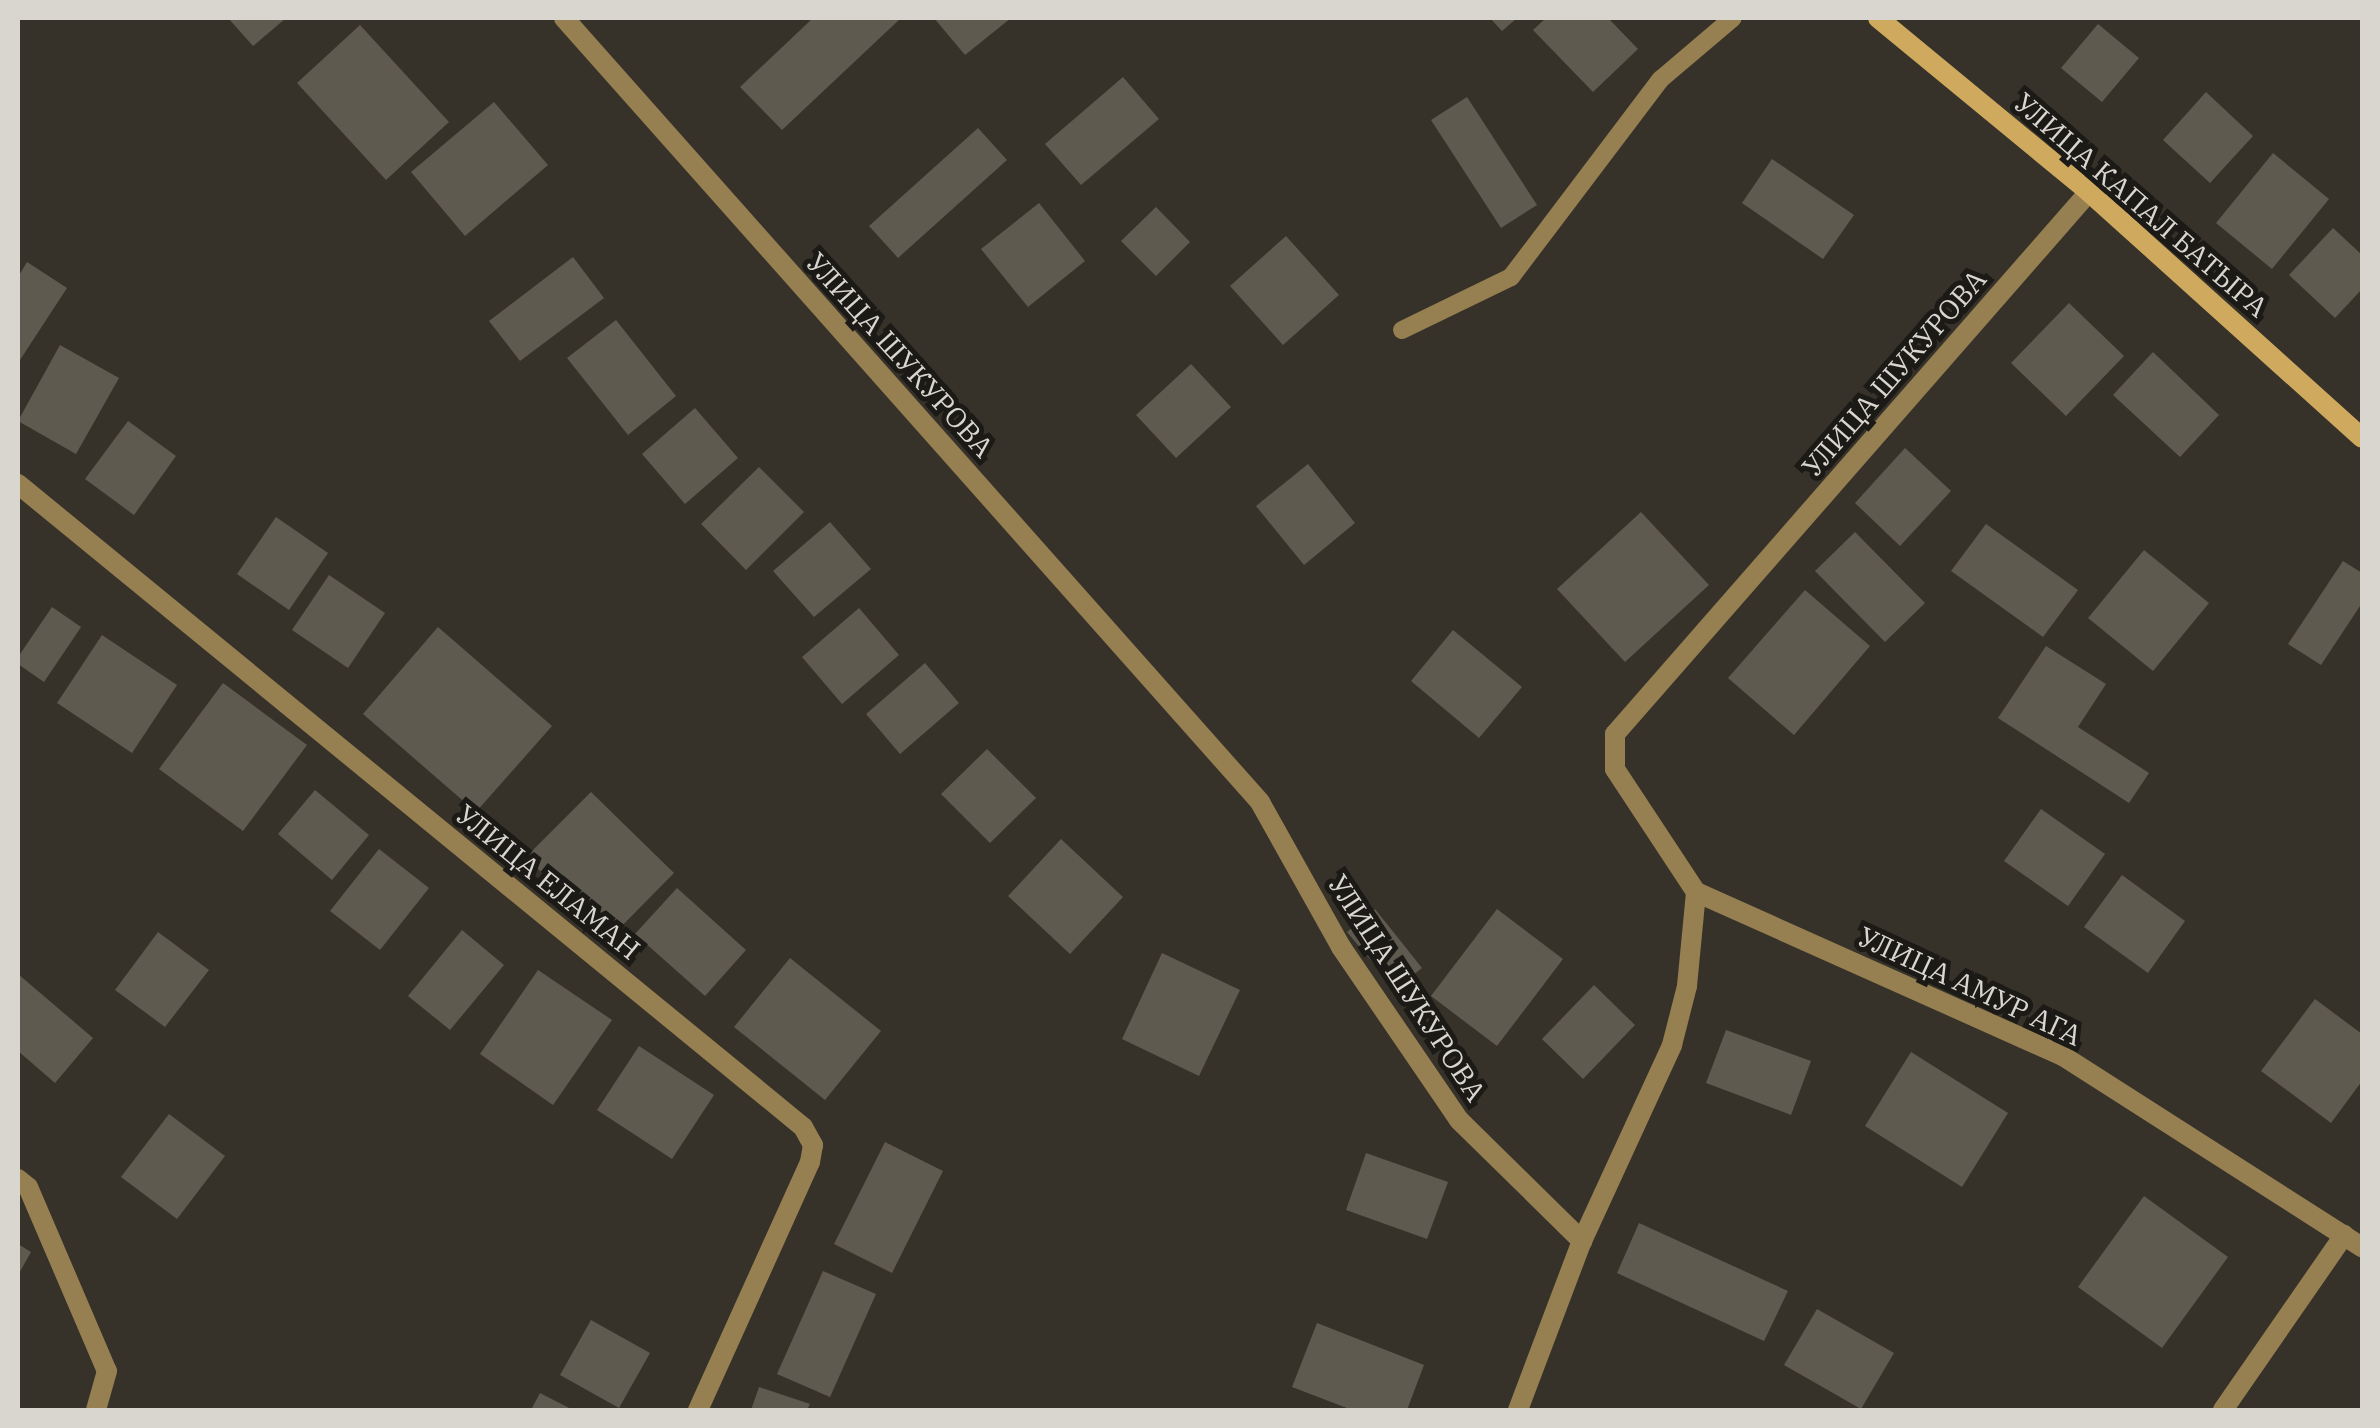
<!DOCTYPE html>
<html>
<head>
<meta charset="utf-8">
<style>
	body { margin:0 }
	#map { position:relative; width:2380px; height:1428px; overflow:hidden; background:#373229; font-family:"IBM Plex Serif",serif }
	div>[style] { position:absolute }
	.building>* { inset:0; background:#5f5a4f }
	.service>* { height:18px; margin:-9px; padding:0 9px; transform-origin:9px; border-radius:9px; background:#967f51 }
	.minor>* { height:20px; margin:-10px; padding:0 10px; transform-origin:10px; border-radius:10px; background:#967f51 }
	.secondary>* { height:20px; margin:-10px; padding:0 10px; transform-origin:10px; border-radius:10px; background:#cfaa5e }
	span { translate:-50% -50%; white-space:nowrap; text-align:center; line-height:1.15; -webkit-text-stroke:10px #1c1a16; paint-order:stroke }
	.street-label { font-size:28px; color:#d9d6d0 }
	.frame { position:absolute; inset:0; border:20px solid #d9d6d0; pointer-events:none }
</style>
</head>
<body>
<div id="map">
	<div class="building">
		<div style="clip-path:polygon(228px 18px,286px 18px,253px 46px)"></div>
		<div style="clip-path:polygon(813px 18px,901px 18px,782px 130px,740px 87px)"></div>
		<div style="clip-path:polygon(934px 18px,1011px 18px,965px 55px)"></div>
		<div style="clip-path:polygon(1490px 18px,1517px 18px,1502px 31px)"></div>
		<div style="clip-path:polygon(1546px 18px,1608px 18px,1638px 49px,1593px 92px,1533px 30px)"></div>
		<div style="clip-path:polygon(2098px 24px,2139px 58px,2102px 102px,2061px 68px)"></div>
		<div style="clip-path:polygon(360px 25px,449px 122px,386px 180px,297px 83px)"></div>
		<div style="clip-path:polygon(1123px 77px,1159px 119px,1081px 185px,1045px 144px)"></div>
		<div style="clip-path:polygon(2206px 92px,2253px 136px,2210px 183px,2163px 140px)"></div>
		<div style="clip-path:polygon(1467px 97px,1537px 205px,1501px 228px,1431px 120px)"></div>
		<div style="clip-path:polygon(494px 102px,548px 165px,465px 236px,411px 172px)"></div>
		<div style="clip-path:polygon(978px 128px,1007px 160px,898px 258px,869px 226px)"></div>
		<div style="clip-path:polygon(2273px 153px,2329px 199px,2272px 269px,2216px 223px)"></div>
		<div style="clip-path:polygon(1772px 159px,1854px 215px,1823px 259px,1742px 203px)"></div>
		<div style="clip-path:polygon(1039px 203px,1085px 261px,1028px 307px,981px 249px)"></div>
		<div style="clip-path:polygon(1156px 207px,1190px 242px,1156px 276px,1121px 241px)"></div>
		<div style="clip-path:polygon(2333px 228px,2362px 255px,2362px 289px,2335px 318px,2289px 275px)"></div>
		<div style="clip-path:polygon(1286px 236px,1339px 295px,1283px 345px,1230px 286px)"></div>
		<div style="clip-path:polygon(573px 257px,604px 298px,520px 361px,489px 321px)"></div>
		<div style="clip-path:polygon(27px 262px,67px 288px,18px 363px,18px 277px)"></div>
		<div style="clip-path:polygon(2069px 303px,2124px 356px,2066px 416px,2011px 363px)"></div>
		<div style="clip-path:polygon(616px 320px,676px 396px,628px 435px,567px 358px)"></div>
		<div style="clip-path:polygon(60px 345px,119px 378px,76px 454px,18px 421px)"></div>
		<div style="clip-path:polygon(2153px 352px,2219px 415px,2180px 457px,2113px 395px)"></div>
		<div style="clip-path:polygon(1191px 364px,1231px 407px,1176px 458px,1136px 415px)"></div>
		<div style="clip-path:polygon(695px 408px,738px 458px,685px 504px,642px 454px)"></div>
		<div style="clip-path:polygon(128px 421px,176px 456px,134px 515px,85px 479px)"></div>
		<div style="clip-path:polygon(1905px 448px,1951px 491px,1900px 546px,1855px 503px)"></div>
		<div style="clip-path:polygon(1308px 464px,1355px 523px,1304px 565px,1256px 506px)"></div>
		<div style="clip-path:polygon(759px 467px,804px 512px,746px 570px,701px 524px)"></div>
		<div style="clip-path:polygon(1641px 512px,1709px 585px,1625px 662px,1557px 589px)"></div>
		<div style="clip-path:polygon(276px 517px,328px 553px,289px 610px,237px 574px)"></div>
		<div style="clip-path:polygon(830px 522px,871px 569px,814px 617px,773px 571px)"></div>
		<div style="clip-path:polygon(1986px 524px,2078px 590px,2043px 637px,1951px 571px)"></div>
		<div style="clip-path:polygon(1855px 532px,1925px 603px,1885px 642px,1815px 571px)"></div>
		<div style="clip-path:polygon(2144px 550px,2209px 603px,2153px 671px,2088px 618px)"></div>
		<div style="clip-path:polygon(2343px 561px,2362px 573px,2362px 603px,2321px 665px,2288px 644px)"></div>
		<div style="clip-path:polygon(329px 575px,385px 613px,348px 668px,292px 630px)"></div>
		<div style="clip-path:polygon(1805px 590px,1870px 646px,1794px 735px,1728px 678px)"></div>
		<div style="clip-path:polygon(52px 607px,81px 627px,44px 682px,18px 664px,18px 657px)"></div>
		<div style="clip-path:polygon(859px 608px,899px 655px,842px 704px,802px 657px)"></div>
		<div style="clip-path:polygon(438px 627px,552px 726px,476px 812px,363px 714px)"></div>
		<div style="clip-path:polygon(1453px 630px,1522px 687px,1479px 738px,1411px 681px)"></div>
		<div style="clip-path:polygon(102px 635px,177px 685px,132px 753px,57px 703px)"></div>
		<div style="clip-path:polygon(2046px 646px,2106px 684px,2078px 727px,2149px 773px,2129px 803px,1998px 718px)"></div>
		<div style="clip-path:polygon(925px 663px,959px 703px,900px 754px,866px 714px)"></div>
		<div style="clip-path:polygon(223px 683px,307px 745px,243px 831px,159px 769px)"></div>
		<div style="clip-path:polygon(987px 749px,1036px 798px,990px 843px,941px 794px)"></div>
		<div style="clip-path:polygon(315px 790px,369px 835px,332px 880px,278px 834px)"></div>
		<div style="clip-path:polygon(591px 792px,674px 873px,609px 939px,526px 857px)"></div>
		<div style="clip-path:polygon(2041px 809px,2105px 854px,2068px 906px,2004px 861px)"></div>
		<div style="clip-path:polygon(1061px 839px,1123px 897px,1070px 954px,1008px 896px)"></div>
		<div style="clip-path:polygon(379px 849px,429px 888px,380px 950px,330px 911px)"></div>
		<div style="clip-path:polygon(2122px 875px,2185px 921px,2148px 973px,2084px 927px)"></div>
		<div style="clip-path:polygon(677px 888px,746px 950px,705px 996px,635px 934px)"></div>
		<div style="clip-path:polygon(1375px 909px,1422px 968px,1395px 989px,1347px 932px)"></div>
		<div style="clip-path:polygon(1497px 909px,1563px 959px,1497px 1046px,1431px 996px)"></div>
		<div style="clip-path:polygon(462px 930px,504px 965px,450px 1030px,408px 996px)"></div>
		<div style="clip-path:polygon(158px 932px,209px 970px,165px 1027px,115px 990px)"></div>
		<div style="clip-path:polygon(1162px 953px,1240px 990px,1199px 1076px,1122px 1039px)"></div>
		<div style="clip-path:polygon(790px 958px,881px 1031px,825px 1100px,734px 1027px)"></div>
		<div style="clip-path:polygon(538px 970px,612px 1020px,553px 1105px,480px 1054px)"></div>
		<div style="clip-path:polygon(18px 974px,93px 1038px,55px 1083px,18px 1051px)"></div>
		<div style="clip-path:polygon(1594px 985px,1635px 1025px,1583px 1079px,1542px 1039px)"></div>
		<div style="clip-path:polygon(2315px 999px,2362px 1034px,2362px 1081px,2331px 1123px,2261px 1071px)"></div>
		<div style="clip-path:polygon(1726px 1030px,1811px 1061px,1791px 1115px,1706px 1083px)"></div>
		<div style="clip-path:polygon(639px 1046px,714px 1095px,672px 1159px,597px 1110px)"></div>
		<div style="clip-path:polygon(1911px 1052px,2008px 1113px,1962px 1187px,1865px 1126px)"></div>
		<div style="clip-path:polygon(169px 1114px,225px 1156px,177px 1219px,121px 1177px)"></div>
		<div style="clip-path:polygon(885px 1142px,943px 1171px,892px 1273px,834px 1244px)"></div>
		<div style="clip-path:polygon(1366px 1153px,1448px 1182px,1427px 1239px,1346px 1210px)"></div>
		<div style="clip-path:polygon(2144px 1196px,2228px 1257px,2162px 1348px,2078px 1287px)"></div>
		<div style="clip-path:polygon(1639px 1223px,1788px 1291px,1764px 1341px,1617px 1273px)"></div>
		<div style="clip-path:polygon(18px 1244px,31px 1252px,18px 1275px)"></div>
		<div style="clip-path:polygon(823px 1271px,876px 1294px,830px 1397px,777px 1374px)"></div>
		<div style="clip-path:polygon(1817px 1309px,1894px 1353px,1861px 1409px,1784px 1365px)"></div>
		<div style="clip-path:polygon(591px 1320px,650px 1353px,619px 1408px,560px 1375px)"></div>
		<div style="clip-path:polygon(1317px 1323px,1424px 1365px,1407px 1410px,1352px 1410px,1292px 1387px)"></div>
		<div style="clip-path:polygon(759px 1387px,810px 1404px,807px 1410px,751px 1410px)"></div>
		<div style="clip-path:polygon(540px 1393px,573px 1410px,531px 1410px)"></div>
	</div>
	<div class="service">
		<div style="left:1402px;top:330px;width:121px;rotate:-25.9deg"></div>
		<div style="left:1511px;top:277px;width:248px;rotate:-52.9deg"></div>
		<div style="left:1661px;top:79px;width:94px;rotate:-40.3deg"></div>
	</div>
	<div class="minor">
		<div style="left:564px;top:18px;width:1048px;rotate:48.4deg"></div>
		<div style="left:1260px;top:802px;width:166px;rotate:60.8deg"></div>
		<div style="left:1341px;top:947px;width:209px;rotate:55.7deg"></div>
		<div style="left:1459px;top:1120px;width:173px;rotate:44.5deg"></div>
		<div style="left:1582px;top:1241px;width:216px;rotate:-65.3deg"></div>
		<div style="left:1672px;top:1045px;width:61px;rotate:-75.7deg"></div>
		<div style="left:1687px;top:986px;width:94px;rotate:-84.5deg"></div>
		<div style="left:1696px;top:892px;width:147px;rotate:-123.4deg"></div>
		<div style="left:1615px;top:769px;width:35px;rotate:-90deg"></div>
		<div style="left:1615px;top:734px;width:720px;rotate:-48.83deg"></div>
		<div style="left:18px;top:484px;width:1015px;rotate:39.32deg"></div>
		<div style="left:803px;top:1127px;width:21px;rotate:61deg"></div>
		<div style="left:813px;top:1145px;width:17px;rotate:100deg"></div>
		<div style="left:810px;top:1162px;width:272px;rotate:114.3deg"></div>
		<div style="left:1696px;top:892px;width:402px;rotate:24.1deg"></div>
		<div style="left:2063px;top:1056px;width:355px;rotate:32.6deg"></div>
		<div style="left:18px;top:1179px;width:13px;rotate:39deg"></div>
		<div style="left:28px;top:1187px;width:200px;rotate:66.8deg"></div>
		<div style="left:107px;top:1371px;width:41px;rotate:105.8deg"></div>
		<div style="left:1518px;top:1410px;width:181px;rotate:-69.3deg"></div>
		<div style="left:2223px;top:1410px;width:213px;rotate:-55.3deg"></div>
	</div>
	<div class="secondary">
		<div style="left:1878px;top:18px;width:273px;rotate:39.5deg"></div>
		<div style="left:2089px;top:192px;width:367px;rotate:42deg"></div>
	</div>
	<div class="street-label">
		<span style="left:2141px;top:205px;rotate:41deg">УЛИЦА КАПАЛ БАТЫРА</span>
		<span style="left:900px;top:355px;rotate:48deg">УЛИЦА ШУКУРОВА</span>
		<span style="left:1894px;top:373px;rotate:-49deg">УЛИЦА ШУКУРОВА</span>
		<span style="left:548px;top:882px;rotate:39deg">УЛИЦА ЕЛАМАН</span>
		<span style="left:1970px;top:986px;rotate:25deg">УЛИЦА АМУР АГА</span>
		<span style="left:1407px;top:988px;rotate:57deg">УЛИЦА ШУКУРОВА</span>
	</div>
	<div class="frame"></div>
</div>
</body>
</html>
